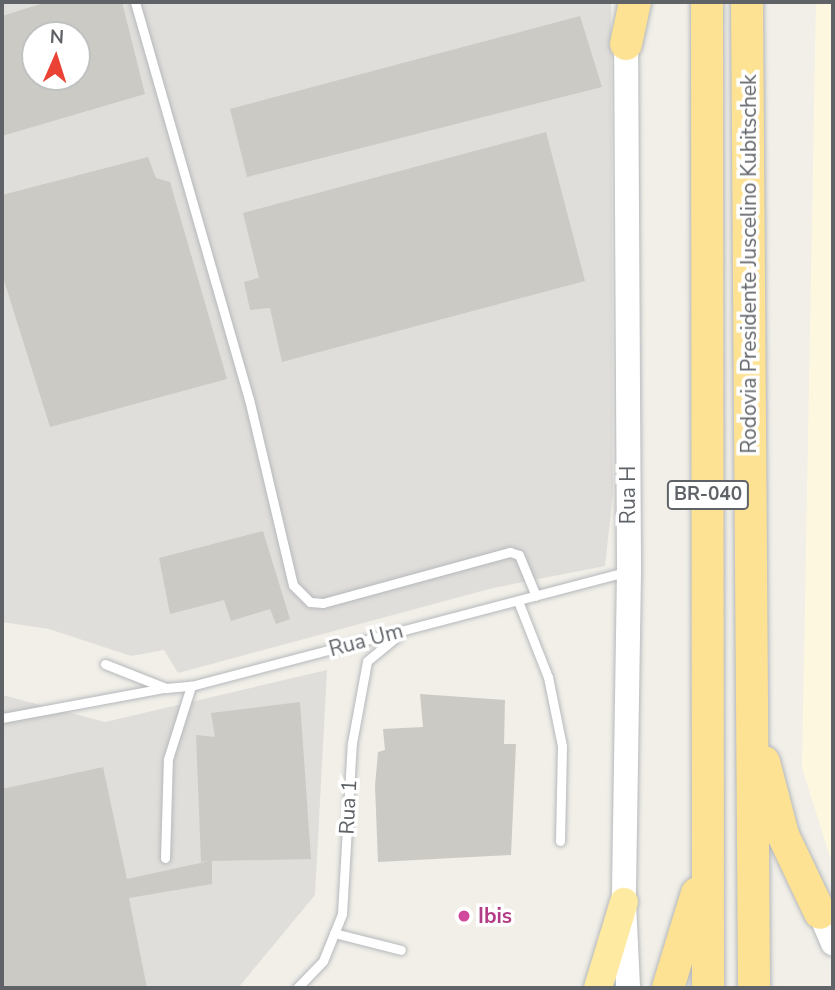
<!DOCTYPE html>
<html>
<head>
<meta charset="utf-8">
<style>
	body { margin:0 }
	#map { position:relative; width:835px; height:990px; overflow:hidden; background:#f1efe8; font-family:"Nunito Sans",sans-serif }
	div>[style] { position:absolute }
	.commercial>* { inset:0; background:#fef7e0 }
	.industrial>* { inset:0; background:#e0deda }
	.building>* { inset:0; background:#cccac5 }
	.roads { filter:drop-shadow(0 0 2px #b5b8bc) drop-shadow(0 0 2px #b5b8bc) }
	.service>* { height:9px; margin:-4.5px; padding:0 4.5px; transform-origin:4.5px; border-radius:4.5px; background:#fff }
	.secondary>* { height:24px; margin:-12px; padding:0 12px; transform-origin:12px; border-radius:12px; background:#fff }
	.trunk>* { height:28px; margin:-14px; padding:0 14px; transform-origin:14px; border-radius:14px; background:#feeaa1 }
	.motorway>* { height:32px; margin:-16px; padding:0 16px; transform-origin:16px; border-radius:16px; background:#fde293 }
	.dots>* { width:19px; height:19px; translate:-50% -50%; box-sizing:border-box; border:4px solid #fff; border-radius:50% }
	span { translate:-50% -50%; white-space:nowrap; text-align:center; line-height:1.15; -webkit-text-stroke:7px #fff; paint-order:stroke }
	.shield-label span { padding:2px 5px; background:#fff; border:2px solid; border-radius:5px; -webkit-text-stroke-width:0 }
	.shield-label { font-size:19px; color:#5f6368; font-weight:700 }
	.street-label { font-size:21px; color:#5f6368 }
	.hotel-label { font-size:21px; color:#b23c85; font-weight:700 }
	.left { translate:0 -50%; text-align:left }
	.frame { position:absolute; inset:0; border:4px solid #5f6368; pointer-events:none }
	.north { position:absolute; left:21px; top:21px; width:70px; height:70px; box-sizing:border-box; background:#fff; border:2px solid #bfc1c3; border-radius:50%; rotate:3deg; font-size:19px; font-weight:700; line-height:28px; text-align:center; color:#5f6368 }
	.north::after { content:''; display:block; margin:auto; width:24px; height:32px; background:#ea4335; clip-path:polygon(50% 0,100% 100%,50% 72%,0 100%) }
</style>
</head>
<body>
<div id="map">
	<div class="commercial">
		<div style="clip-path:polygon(816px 2px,833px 2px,833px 866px,802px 768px)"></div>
	</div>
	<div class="industrial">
		<div style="clip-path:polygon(evenodd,2px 2px,611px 2px,613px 493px,605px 566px,493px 588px,178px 673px,164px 650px,131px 656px,49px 629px,2px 622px,2px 2px,35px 35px,77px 35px,77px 77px,35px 77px,35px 35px)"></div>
		<div style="clip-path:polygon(327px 670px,315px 895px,238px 988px,2px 988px,2px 695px,105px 722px)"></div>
	</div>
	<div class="building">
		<div style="clip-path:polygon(evenodd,47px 2px,122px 2px,145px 94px,2px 136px,2px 16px,47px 2px,35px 35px,77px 35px,77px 77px,35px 77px,35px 35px)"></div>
		<div style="clip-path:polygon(580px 16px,602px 87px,247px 177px,230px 109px)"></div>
		<div style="clip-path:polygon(546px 132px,585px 281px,282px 362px,270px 308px,250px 310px,244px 282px,259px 278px,243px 213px)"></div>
		<div style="clip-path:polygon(148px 157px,156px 178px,170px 182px,227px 379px,50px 427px,2px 274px,2px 195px)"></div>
		<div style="clip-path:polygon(263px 531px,290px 619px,276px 624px,270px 609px,231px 621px,224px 600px,170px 614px,159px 558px)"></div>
		<div style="clip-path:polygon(420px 694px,505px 700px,504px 744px,516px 744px,511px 855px,378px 862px,375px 786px,378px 752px,385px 750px,383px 729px,423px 727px)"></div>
		<div style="clip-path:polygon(300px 702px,311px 859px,212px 861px,212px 884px,129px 898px,147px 988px,2px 988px,2px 789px,103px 767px,127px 879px,209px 861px,201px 862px,196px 735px,215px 737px,211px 713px)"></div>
	</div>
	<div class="roads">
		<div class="service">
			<div style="left:135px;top:2px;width:413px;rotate:74deg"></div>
			<div style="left:249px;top:399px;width:191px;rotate:76.7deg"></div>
			<div style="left:293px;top:585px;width:24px;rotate:45deg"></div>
			<div style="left:310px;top:602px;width:13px;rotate:4deg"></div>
			<div style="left:323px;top:603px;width:194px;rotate:-15.3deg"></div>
			<div style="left:510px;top:552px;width:9px;rotate:18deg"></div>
			<div style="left:519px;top:555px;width:44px;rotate:67.5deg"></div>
			<div style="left:518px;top:601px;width:82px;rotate:68.5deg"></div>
			<div style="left:548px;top:677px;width:70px;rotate:78.5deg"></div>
			<div style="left:562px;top:746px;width:95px;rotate:91.2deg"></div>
			<div style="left:105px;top:664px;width:66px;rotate:21.5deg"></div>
			<div style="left:166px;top:688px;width:25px;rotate:-5deg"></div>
			<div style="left:191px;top:686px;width:451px;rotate:-14.7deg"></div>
			<div style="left:2px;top:718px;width:165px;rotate:-10.5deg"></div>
			<div style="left:165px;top:858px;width:99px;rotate:-88.3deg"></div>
			<div style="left:168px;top:759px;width:77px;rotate:-72.5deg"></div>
			<div style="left:334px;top:933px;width:69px;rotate:14.2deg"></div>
			<div style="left:297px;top:988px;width:37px;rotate:-46deg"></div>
			<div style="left:323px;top:961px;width:51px;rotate:-68deg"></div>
			<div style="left:342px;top:914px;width:171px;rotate:-86.7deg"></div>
			<div style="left:352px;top:743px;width:83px;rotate:-79.6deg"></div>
			<div style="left:367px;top:661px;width:43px;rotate:-39.3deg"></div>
		</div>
		<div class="secondary">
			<div style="left:626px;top:27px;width:545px;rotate:89.68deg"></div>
			<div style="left:629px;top:572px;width:330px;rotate:90.9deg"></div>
			<div style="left:624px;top:902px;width:86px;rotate:87.3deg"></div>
			<div style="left:820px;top:913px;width:33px;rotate:67deg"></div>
		</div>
		<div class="trunk">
			<div style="left:598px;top:988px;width:90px;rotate:-73.2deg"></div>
		</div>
		<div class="motorway">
			<div style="left:707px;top:2px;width:986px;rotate:89.94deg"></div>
			<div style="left:747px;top:2px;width:986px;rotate:89.59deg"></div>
			<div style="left:626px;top:44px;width:43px;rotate:-77.9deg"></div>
			<div style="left:764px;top:762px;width:75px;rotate:75.4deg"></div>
			<div style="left:783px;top:835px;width:86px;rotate:64.6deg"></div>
			<div style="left:668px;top:988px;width:99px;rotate:-73deg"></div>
		</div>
	</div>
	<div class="dots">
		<div style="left:464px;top:916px;background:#d1479c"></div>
	</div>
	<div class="shield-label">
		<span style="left:708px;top:495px">BR-040</span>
	</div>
	<div class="street-label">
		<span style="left:749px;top:264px;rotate:-90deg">Rodovia Presidente Juscelino Kubitschek</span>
		<span style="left:628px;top:495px;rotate:-90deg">Rua H</span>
		<span style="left:366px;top:640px;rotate:-15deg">Rua Um</span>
		<span style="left:348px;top:807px;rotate:-87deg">Rua 1</span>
	</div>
	<div class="hotel-label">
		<span class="left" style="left:478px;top:916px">Ibis</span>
	</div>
	<div class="frame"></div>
	<div class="north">N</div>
</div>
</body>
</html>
